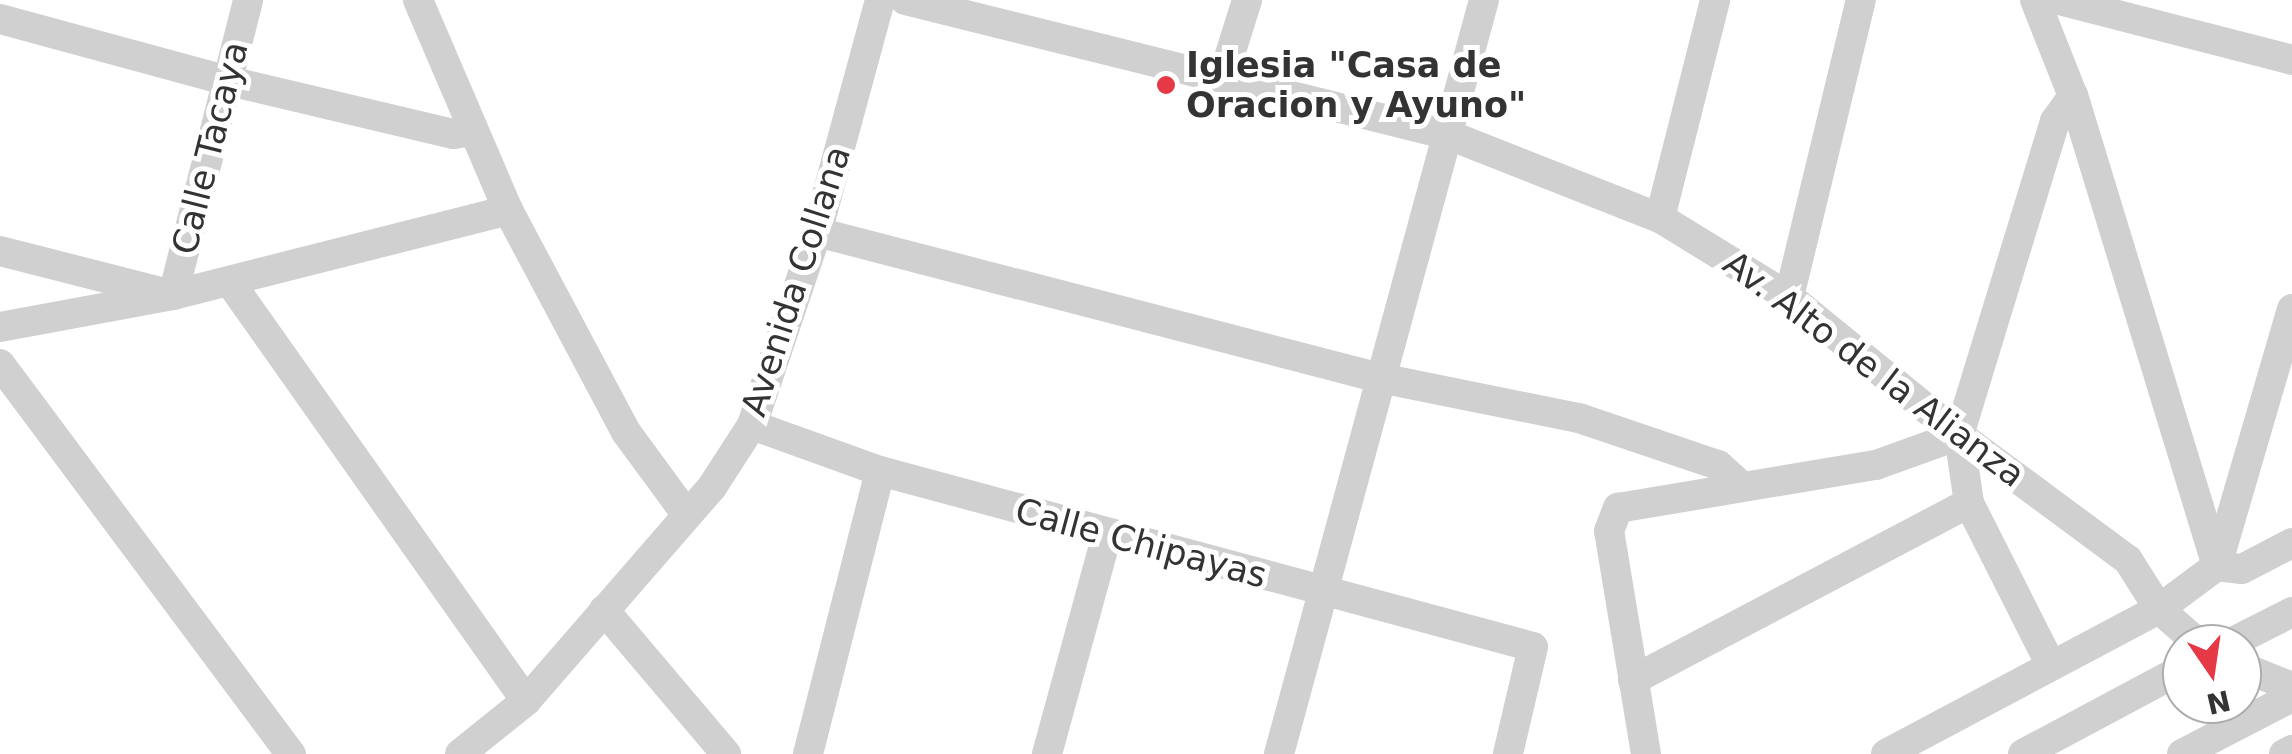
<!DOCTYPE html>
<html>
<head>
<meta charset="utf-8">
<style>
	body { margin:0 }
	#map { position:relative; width:2292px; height:754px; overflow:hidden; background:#fff; font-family:"DejaVu Sans",sans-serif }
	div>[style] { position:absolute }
	.minor>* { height:30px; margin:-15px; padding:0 15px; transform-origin:15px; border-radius:15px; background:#d0d0d0 }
	.dots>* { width:28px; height:28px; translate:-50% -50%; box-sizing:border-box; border:5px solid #fff; border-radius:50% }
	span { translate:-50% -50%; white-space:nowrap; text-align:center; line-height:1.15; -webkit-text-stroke:10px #fff; paint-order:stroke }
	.poi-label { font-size:35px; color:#333; font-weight:700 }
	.left { translate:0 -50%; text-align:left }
	.street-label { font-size:35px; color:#333 }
	.north { position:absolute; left:2162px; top:624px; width:100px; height:100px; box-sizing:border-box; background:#fff; border:2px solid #adadad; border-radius:50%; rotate:167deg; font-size:28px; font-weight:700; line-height:40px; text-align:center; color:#333 }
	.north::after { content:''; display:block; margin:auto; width:35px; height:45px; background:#e63946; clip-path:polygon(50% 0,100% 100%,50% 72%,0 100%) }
</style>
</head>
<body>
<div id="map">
	<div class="minor">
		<div style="left:418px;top:0;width:228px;rotate:66.8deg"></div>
		<div style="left:508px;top:210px;width:251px;rotate:62deg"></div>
		<div style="left:626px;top:432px;width:103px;rotate:53.7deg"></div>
		<div style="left:905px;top:0;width:561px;rotate:13.94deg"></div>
		<div style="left:1449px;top:135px;width:227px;rotate:21.5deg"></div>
		<div style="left:1660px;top:218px;width:151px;rotate:31.5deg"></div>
		<div style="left:1789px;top:297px;width:219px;rotate:39.1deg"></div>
		<div style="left:1959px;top:435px;width:210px;rotate:36.5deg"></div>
		<div style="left:2128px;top:560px;width:58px;rotate:57.7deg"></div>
		<div style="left:2159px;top:609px;width:53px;rotate:41.2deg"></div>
		<div style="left:2059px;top:0;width:241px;rotate:14.4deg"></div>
		<div style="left:0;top:19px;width:233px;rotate:15.2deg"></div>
		<div style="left:225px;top:80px;width:235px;rotate:13.3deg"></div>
		<div style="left:454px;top:134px;width:19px;rotate:-9deg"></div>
		<div style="left:1222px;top:80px;width:84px;rotate:-72.6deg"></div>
		<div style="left:1660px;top:218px;width:225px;rotate:-75.8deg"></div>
		<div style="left:817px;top:232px;width:582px;rotate:14.54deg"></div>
		<div style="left:1380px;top:378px;width:203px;rotate:11.4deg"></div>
		<div style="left:1579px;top:418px;width:147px;rotate:18.7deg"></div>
		<div style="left:1718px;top:465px;width:31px;rotate:42deg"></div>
		<div style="left:0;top:251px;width:179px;rotate:14.3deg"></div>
		<div style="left:173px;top:295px;width:304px;rotate:-75.7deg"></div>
		<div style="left:230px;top:282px;width:513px;rotate:54.76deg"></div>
		<div style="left:1789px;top:297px;width:306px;rotate:-76.4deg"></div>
		<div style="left:2292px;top:309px;width:268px;rotate:106.3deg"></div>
		<div style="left:2217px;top:566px;width:25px;rotate:7deg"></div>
		<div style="left:2242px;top:569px;width:56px;rotate:-27.5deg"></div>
		<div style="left:0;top:327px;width:176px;rotate:-10.5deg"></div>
		<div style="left:173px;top:295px;width:346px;rotate:-14.2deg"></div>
		<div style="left:0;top:364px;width:487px;rotate:53.3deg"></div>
		<div style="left:752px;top:425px;width:136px;rotate:19.8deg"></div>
		<div style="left:880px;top:471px;width:676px;rotate:15.08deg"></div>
		<div style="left:1533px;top:647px;width:110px;rotate:103.2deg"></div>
		<div style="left:1969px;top:503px;width:182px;rotate:63.2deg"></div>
		<div style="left:604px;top:610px;width:189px;rotate:49.7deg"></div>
		<div style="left:2229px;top:644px;width:71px;rotate:-26.9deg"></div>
		<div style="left:2242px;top:667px;width:54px;rotate:21.8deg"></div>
		<div style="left:1633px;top:680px;width:380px;rotate:-27.8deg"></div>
		<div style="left:1969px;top:503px;width:69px;rotate:-98.4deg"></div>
		<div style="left:1959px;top:435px;width:328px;rotate:-73deg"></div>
		<div style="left:2055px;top:121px;width:31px;rotate:-54deg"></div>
		<div style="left:460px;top:754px;width:85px;rotate:-38.8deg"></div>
		<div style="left:526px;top:701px;width:284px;rotate:-49deg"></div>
		<div style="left:712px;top:487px;width:74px;rotate:-57.2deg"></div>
		<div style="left:752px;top:425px;width:204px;rotate:-71.4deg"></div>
		<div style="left:817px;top:232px;width:240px;rotate:-74.8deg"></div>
		<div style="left:808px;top:754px;width:292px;rotate:-75.7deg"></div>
		<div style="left:1047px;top:754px;width:228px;rotate:-74.7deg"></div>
		<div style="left:1279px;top:754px;width:781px;rotate:-74.79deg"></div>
		<div style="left:1646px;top:754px;width:226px;rotate:-99.4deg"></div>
		<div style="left:1609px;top:531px;width:25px;rotate:-69deg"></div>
		<div style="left:1618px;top:508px;width:262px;rotate:-9.5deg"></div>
		<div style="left:1876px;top:465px;width:88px;rotate:-19.9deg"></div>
		<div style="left:1886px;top:754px;width:309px;rotate:-28deg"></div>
		<div style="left:2159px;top:609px;width:72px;rotate:-36.6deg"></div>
		<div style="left:2217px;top:566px;width:492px;rotate:-107deg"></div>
		<div style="left:2073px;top:96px;width:103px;rotate:-111.6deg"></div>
		<div style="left:2023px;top:754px;width:180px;rotate:-28.1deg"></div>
		<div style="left:2182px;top:754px;width:124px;rotate:-27.4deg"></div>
		<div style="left:2284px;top:754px;width:9px;rotate:-27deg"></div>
	</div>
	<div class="dots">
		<div style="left:1166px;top:85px;background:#e63946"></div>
	</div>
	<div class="poi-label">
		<span class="left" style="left:1186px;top:85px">Iglesia "Casa de<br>Oracion y Ayuno"</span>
	</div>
	<div class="street-label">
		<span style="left:210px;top:148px;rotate:-76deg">Calle Tacaya</span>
		<span style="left:796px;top:281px;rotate:-72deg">Avenida Collana</span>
		<span style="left:1874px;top:369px;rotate:37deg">Av. Alto de la Alianza</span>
		<span style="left:1141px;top:543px;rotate:15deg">Calle Chipayas</span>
	</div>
	<div class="north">N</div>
</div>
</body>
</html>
